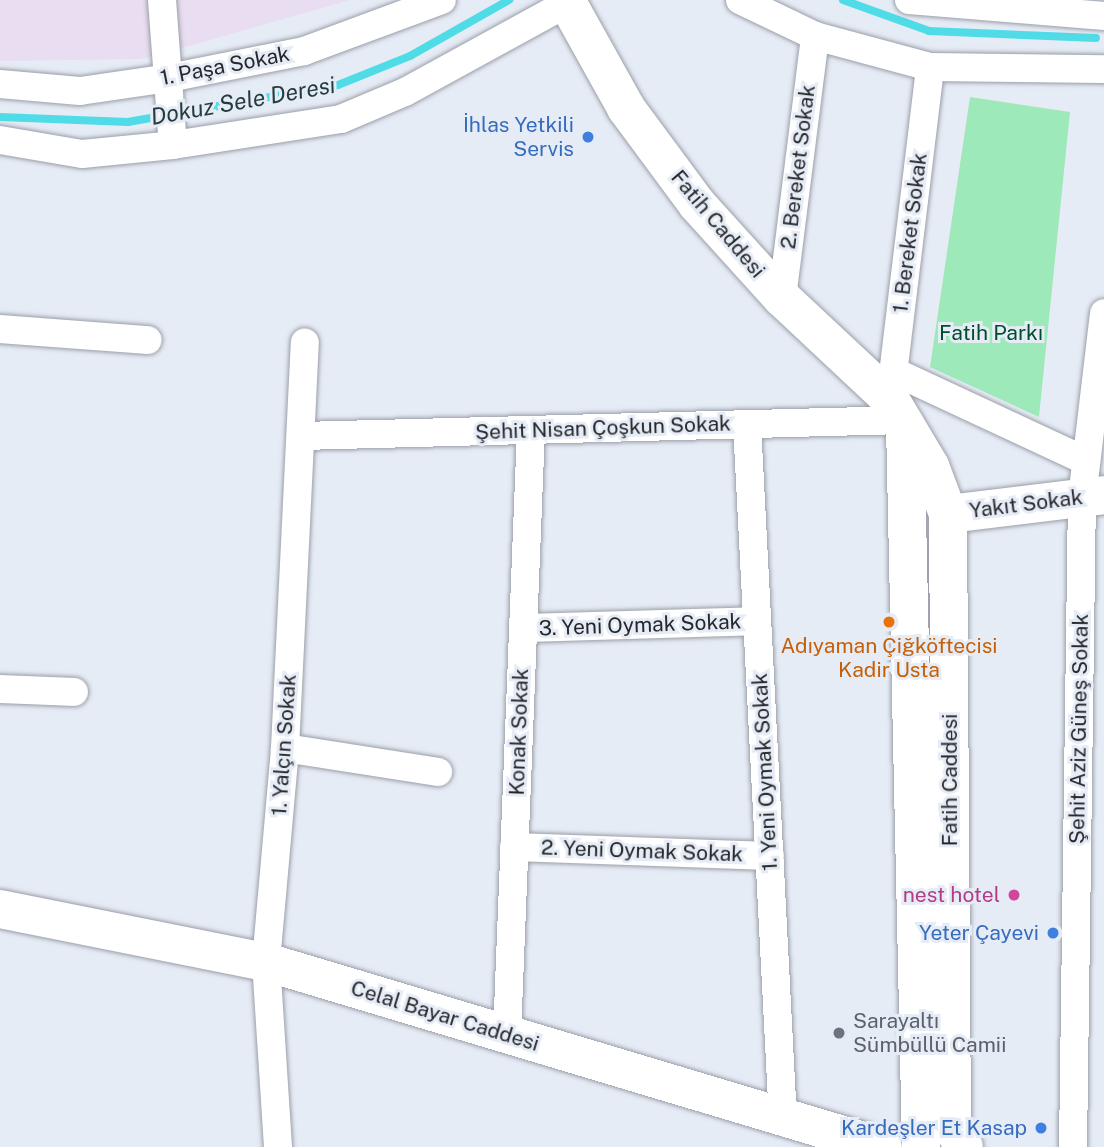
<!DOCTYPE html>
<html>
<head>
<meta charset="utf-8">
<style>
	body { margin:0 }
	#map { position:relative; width:1104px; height:1147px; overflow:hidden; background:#e6ecf6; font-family:"Public Sans",sans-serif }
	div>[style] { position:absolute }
	.industrial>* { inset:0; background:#e9ddf1 }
	.green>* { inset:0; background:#9de9b9 }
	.stream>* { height:8px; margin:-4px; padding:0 4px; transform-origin:4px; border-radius:4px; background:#4fdce6 }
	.roads { filter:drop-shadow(0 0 2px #9a9fa8) drop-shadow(0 0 2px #9a9fa8) }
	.street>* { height:28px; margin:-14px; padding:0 14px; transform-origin:14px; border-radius:14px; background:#fff }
	.secondary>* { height:38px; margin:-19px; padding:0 19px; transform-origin:19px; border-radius:19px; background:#fff }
	.dots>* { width:19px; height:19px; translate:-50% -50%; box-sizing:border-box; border:4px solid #e6ecf6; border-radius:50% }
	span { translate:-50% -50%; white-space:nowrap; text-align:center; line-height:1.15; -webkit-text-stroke:6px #e6ecf6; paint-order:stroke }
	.street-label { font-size:21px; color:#25272a }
	.shop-label { font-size:21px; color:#366cbe }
	.right { translate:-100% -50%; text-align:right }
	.park-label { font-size:21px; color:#004d2b }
	.food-label { font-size:21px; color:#c56008 }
	.hotel-label { font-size:21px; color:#b23c85 }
	.worship-label { font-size:21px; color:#5b616d }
	.left { translate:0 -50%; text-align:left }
	.water-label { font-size:23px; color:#243c3e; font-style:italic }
</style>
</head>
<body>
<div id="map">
	<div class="industrial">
		<div style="clip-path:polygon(0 0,350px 0,143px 59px,0 61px)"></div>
	</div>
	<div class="green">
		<div style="clip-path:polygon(970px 97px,1070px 112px,1039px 417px,930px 367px)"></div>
	</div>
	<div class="stream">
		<div style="left:843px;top:0;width:91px;rotate:19.8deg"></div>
		<div style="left:929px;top:31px;width:167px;rotate:2.4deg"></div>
		<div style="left:0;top:117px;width:128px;rotate:2.2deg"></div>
		<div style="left:128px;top:122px;width:213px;rotate:-10deg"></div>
		<div style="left:338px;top:85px;width:78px;rotate:-21.9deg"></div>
		<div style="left:410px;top:56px;width:114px;rotate:-29.5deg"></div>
	</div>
	<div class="roads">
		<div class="street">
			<div style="left:162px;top:0;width:145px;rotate:85.7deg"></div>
			<div style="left:740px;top:0;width:83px;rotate:25.6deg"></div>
			<div style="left:815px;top:36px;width:119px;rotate:15.1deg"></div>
			<div style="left:930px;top:67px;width:174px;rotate:0.7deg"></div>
			<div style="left:909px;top:0;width:196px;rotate:4.7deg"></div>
			<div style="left:0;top:84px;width:80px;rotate:5deg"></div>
			<div style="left:80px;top:91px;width:90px;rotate:-8.3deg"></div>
			<div style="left:169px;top:78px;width:138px;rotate:-11.3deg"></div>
			<div style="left:304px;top:51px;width:147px;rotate:-20.3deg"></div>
			<div style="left:0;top:140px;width:83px;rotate:9.7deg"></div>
			<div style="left:82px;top:154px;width:91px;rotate:-5.6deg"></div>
			<div style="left:173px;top:145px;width:170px;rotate:-8.8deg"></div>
			<div style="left:341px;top:119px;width:69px;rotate:-22.9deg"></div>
			<div style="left:405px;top:92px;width:192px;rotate:-28.7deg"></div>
			<div style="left:782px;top:298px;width:264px;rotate:-82.8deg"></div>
			<div style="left:0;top:329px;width:148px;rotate:4.3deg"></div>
			<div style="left:893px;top:371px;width:213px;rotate:25deg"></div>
			<div style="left:890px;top:399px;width:334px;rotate:-83.1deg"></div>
			<div style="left:747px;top:424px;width:697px;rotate:87.04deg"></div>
			<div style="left:301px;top:436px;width:604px;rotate:-1.52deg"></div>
			<div style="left:523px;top:628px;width:234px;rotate:-1.7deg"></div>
			<div style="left:0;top:689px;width:74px;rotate:2.3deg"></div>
			<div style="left:285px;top:748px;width:155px;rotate:8.9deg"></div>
			<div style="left:514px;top:847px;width:256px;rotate:2deg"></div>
			<div style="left:507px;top:1035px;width:605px;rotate:-87.73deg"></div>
			<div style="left:278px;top:1147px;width:185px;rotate:-93.7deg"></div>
			<div style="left:266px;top:962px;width:215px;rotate:-84.9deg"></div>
			<div style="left:285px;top:748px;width:406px;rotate:-87.2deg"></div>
			<div style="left:1073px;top:1147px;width:649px;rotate:-89.21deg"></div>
			<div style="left:1082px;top:498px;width:186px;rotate:-83.2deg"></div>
		</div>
		<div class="secondary">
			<div style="left:566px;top:0;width:124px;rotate:60.9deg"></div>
			<div style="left:626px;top:108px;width:119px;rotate:53.5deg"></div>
			<div style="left:697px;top:204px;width:127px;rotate:47.9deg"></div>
			<div style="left:782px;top:298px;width:148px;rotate:43.1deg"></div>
			<div style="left:890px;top:399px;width:78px;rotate:59.2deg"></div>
			<div style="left:930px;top:466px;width:51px;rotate:69.4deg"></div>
			<div style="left:948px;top:514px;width:613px;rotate:89.63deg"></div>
			<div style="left:952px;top:1127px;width:23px;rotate:59deg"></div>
			<div style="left:905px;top:425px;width:722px;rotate:88.73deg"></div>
			<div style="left:948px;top:514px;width:157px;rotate:-6.9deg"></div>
			<div style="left:0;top:909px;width:271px;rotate:11.3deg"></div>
			<div style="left:266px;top:962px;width:644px;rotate:16.69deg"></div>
		</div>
	</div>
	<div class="dots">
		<div style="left:588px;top:137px;background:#3f7fe0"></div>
		<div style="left:889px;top:622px;background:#e8710a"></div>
		<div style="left:1014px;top:895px;background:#d1479c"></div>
		<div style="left:1053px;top:933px;background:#3f7fe0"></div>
		<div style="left:839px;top:1033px;background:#6b7280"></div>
		<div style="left:1041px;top:1128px;background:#3f7fe0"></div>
	</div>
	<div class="street-label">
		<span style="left:225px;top:66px;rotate:-11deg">1. Paşa Sokak</span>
		<span style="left:798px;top:167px;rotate:-83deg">2. Bereket Sokak</span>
		<span style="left:718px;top:224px;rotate:50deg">Fatih Caddesi</span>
		<span style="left:910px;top:233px;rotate:-83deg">1. Bereket Sokak</span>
		<span style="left:603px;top:428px;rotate:-2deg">Şehit Nisan Çoşkun Sokak</span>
		<span style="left:1026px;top:504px;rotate:-7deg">Yakıt Sokak</span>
		<span style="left:640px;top:625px;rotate:-2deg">3. Yeni Oymak Sokak</span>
		<span style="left:1079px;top:729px;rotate:-89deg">Şehit Aziz Güneş Sokak</span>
		<span style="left:519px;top:732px;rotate:-88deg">Konak Sokak</span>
		<span style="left:284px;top:745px;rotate:-86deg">1. Yalçın Sokak</span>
		<span style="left:765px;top:772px;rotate:-93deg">1. Yeni Oymak Sokak</span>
		<span style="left:950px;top:780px;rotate:-90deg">Fatih Caddesi</span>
		<span style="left:642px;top:851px;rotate:2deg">2. Yeni Oymak Sokak</span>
		<span style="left:445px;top:1016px;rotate:17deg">Celal Bayar Caddesi</span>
	</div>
	<div class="shop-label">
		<span class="right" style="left:574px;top:137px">İhlas Yetkili<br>Servis</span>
		<span class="right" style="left:1039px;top:933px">Yeter Çayevi</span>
		<span class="right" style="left:1027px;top:1128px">Kardeşler Et Kasap</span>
	</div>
	<div class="park-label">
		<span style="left:991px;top:333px">Fatih Parkı</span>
	</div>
	<div class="food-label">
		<span style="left:889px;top:658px">Adıyaman Çiğköftecisi<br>Kadir Usta</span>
	</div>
	<div class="hotel-label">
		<span class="right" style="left:1000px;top:895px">nest hotel</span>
	</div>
	<div class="worship-label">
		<span class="left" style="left:853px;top:1033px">Sarayaltı<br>Sümbüllü Camii</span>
	</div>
	<div class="water-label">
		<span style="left:243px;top:101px;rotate:-10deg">Dokuz Sele Deresi</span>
	</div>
</div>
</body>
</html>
